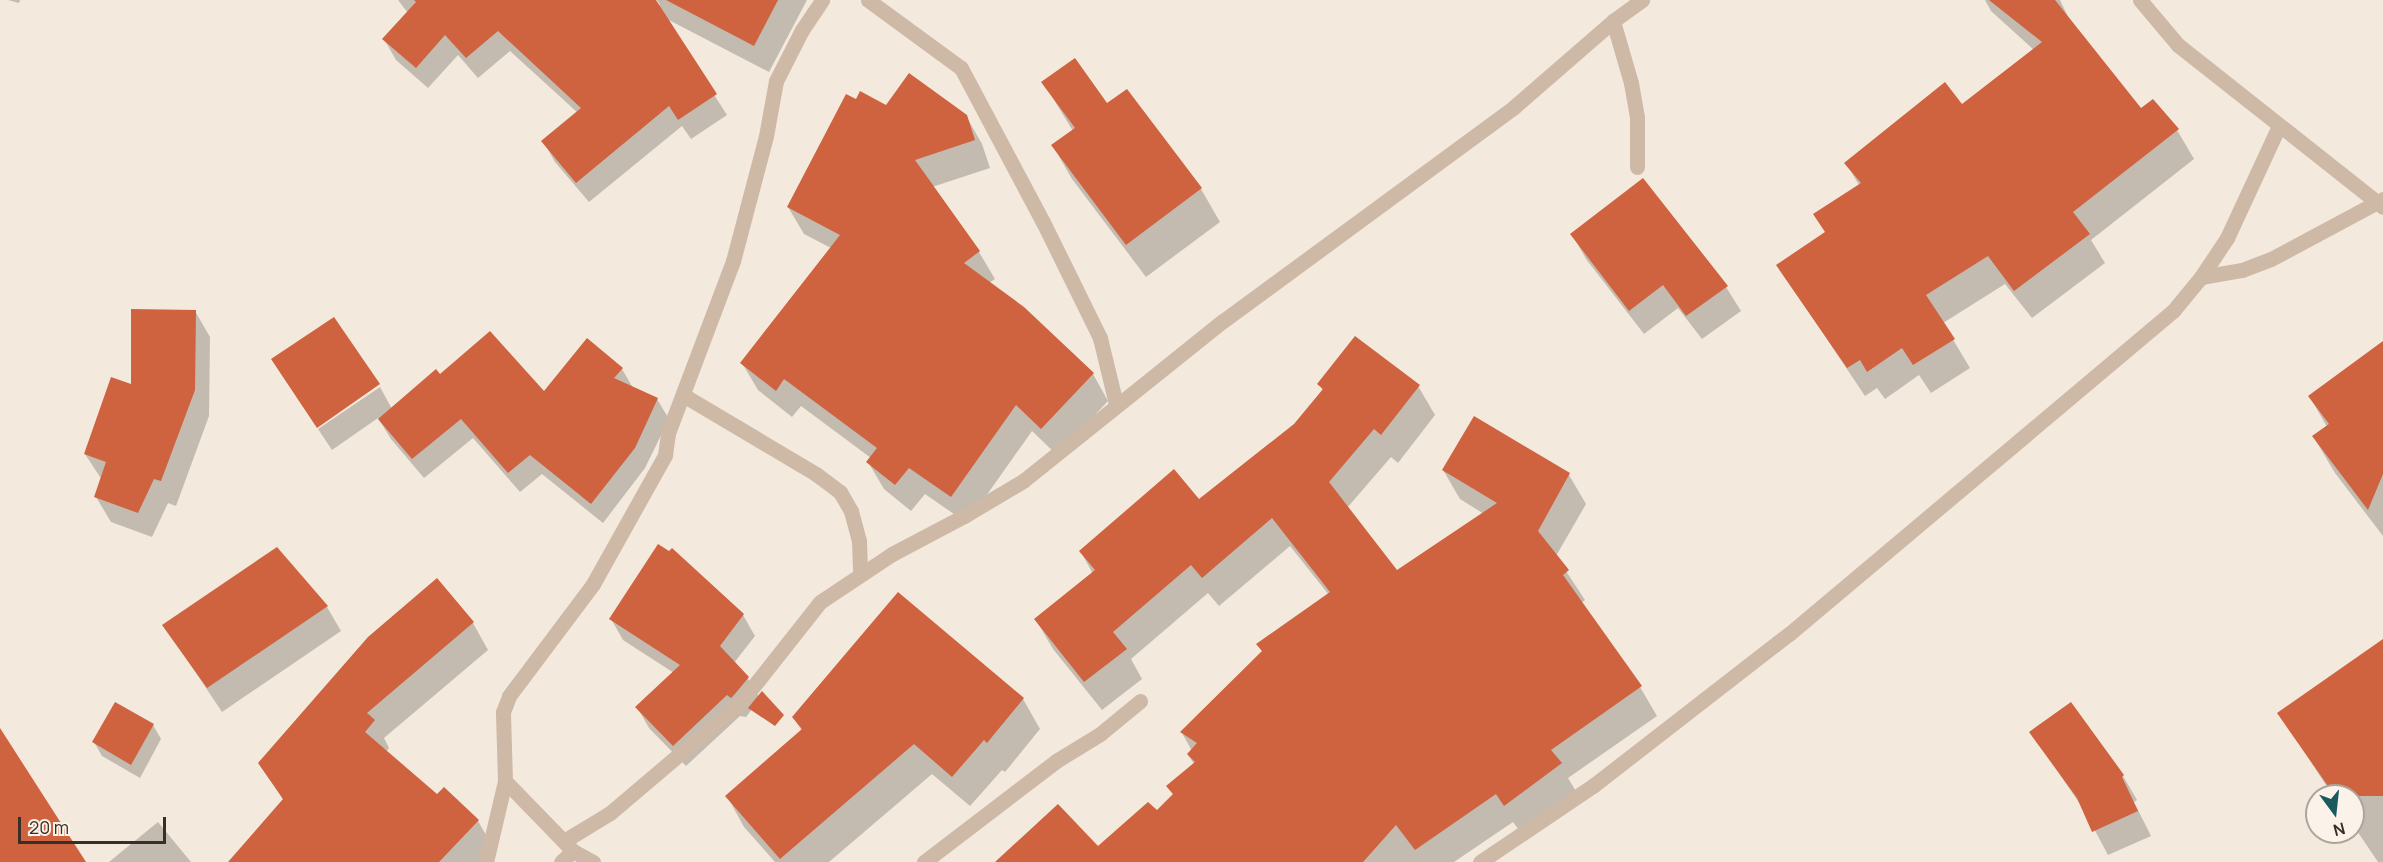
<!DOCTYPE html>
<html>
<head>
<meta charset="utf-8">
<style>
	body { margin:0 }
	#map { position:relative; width:2383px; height:862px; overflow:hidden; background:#f4e9dd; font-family:Manrope,sans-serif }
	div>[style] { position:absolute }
	.shadow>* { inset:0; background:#0003 }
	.building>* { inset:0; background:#cf623f }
	.street>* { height:15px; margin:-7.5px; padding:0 7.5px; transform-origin:7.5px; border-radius:7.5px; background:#ceb9a7 }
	span { translate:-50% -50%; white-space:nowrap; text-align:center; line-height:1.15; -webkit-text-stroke:5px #fbf3ea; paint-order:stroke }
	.north { position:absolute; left:2305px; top:784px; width:60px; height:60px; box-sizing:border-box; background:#fbf3ea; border:2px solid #aea49c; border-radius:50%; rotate:165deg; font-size:16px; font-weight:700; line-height:24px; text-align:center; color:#3a2e28 }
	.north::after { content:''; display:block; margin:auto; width:21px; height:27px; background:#1a5a5f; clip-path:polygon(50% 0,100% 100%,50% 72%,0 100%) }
	.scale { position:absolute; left:18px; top:817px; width:148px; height:27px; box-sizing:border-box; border:3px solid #3a2e28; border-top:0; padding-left:8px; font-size:18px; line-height:21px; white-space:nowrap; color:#3a2e28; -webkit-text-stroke:4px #fbf3ea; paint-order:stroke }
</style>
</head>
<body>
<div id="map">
	<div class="shadow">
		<div style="clip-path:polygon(8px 0,20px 0,19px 3px)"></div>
		<div style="clip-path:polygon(398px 0,654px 0,658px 6px,660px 5px,657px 0,807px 0,769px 72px,665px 18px,727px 115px,691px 139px,682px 126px,589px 202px,555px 162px,543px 141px,578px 113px,510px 51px,478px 78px,458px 55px,428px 88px,396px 60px,384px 39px,408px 13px)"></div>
		<div style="clip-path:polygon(1985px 0,2060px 0,2072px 25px,2140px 110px,2177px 130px,2194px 159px,2091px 240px,2105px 263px,2032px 318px,2005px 284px,1943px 323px,1970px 368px,1931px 393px,1919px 375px,1885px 399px,1877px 388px,1865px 396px,1778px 266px,1826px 233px,1859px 185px,1846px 163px,1962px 106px,2034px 50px,1991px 11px)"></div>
		<div style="clip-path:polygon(1043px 82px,1107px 105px,1126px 91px,1201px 189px,1220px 222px,1146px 277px,1072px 179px,1053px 146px,1073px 131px)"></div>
		<div style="clip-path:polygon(857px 101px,966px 116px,982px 144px,990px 168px,932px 187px,979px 252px,995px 279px,989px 283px,1093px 374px,1108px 401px,1057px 455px,1032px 431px,967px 523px,925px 494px,911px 511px,884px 489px,868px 462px,871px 458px,801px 406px,792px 417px,758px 390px,742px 363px,831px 248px,804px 234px,788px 207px)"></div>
		<div style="clip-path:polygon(1572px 234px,1726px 287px,1741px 311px,1702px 339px,1678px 308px,1644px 334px,1586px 259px)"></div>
		<div style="clip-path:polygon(195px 311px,210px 337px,209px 416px,176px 506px,168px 503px,152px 537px,111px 522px,96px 497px,102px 480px,85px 454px)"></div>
		<div style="clip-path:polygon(2383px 350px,2383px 536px,2335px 473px,2313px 436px,2327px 427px,2310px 397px)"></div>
		<div style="clip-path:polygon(622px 369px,633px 388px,657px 399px,669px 419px,645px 468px,603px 523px,542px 474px,520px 492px,473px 438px,424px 478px,391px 439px,378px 418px,332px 450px,318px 429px,380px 387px,392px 409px,440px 377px,544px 394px)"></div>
		<div style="clip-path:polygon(1319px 384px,1418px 386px,1435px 415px,1398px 463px,1391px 457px,1347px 508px,1397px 572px,1484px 514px,1460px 499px,1443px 470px,1569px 475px,1586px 504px,1556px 556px,1585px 600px,1581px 603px,1640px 687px,1657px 716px,1568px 778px,1577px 793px,1522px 834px,1513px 822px,1454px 862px,1002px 862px,1098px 848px,1157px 812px,1174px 796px,1168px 787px,1194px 764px,1188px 755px,1192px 751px,1182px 733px,1263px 653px,1258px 645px,1329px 595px,1290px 546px,1219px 606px,1208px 593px,1131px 659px,1142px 679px,1102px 710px,1053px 649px,1036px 620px,1093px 574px,1081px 552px,1199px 501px,1295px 425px,1323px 391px)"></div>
		<div style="clip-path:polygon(437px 580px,473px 623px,488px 650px,384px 738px,389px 748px,386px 752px,437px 796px,478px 821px,493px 847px,479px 862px,230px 862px,284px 801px,260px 763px)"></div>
		<div style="clip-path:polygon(327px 607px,341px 631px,222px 712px,164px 625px)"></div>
		<div style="clip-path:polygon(743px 615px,755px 636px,734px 663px,747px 677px,760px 699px,746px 717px,740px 716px,686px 766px,649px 728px,637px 707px,674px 673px,623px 640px,611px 619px)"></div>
		<div style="clip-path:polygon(2383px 641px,2383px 862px,2378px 862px,2353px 825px,2353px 796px,2333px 796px,2279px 713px)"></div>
		<div style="clip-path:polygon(1023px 699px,1040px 729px,1005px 772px,1002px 770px,970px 806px,932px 774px,829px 862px,775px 862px,744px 827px,727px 796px,802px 731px,793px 717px)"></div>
		<div style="clip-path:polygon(116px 704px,153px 725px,161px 739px,140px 778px,102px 756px,94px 742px)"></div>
		<div style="clip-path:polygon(2031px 732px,2123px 776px,2137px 800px,2134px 802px,2151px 836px,2108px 855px,2084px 810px)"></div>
		<div style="clip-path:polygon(158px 822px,191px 862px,109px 862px)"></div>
	</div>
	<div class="building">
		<div style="clip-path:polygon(414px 0,656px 0,717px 94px,678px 120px,669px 106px,576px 183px,541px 141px,581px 108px,498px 31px,466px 58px,445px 35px,416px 68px,382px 39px,416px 2px)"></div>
		<div style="clip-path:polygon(666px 0,778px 0,754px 46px)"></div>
		<div style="clip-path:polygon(1989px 0,2055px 0,2141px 108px,2153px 99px,2179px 129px,2073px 212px,2090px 234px,2014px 291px,1988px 256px,1926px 295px,1955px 339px,1913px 365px,1902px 348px,1867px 372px,1860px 360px,1847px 368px,1776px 265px,1825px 232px,1813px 214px,1861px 183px,1844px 163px,1945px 82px,1962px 104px,2042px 42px)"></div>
		<div style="clip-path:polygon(1075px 58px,1107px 103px,1127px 89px,1202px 188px,1126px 245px,1051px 145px,1075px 128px,1041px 82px)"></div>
		<div style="clip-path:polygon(909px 73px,967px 115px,975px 140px,915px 160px,980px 251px,964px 263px,1024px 307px,1094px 373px,1041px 429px,1016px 405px,951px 497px,909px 468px,895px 485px,866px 462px,877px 448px,784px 379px,776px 391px,740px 363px,840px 235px,787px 207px,846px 94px,856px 99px,860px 91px,886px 105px)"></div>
		<div style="clip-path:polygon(1643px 178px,1728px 286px,1686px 316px,1663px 285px,1629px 311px,1570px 234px)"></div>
		<div style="clip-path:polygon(131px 309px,196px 310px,195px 390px,161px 481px,154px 479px,138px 513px,94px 497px,106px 462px,84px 454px,111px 377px,131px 384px)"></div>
		<div style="clip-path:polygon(334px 317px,380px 384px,317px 428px,271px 359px)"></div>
		<div style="clip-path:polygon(490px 331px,544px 391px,587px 338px,623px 368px,614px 378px,658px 398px,635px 448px,591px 504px,530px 455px,508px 473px,461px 419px,412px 459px,378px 419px,436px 369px,440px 374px)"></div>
		<div style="clip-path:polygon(1355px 336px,1420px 385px,1381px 435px,1374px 429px,1329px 482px,1397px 570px,1497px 503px,1442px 470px,1474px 416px,1570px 473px,1538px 531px,1569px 570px,1563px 575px,1642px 686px,1551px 750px,1562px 763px,1504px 806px,1496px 794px,1415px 850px,1396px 825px,1363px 862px,995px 862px,1058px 804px,1098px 846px,1148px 802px,1157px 810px,1173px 794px,1166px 786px,1195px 762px,1187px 754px,1197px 743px,1180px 732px,1262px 651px,1256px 644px,1330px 592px,1272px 518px,1202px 578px,1191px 565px,1113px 632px,1127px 649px,1084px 682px,1034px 619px,1095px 570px,1079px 551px,1174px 469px,1199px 499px,1294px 424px,1323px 389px,1317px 384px)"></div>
		<div style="clip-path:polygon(2383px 341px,2383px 474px,2368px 510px,2312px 436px,2329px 424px,2308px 396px)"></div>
		<div style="clip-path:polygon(658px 544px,669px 551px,672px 548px,744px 614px,720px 646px,749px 677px,734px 695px,731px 698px,727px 695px,673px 746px,635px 707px,680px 665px,609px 619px)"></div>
		<div style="clip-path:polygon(277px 547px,328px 606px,207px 688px,162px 625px)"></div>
		<div style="clip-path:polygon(437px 578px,474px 622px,367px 713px,375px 720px,365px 732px,437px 794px,444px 787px,479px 820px,439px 862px,228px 862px,283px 799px,258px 763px,368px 637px)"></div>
		<div style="clip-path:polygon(898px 592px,1024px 698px,987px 743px,984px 740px,952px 777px,914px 744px,780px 859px,725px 796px,802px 729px,792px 717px)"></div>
		<div style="clip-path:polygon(2383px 639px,2383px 796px,2335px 796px,2277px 713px)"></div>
		<div style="clip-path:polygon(762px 691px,784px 715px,775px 726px,748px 708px)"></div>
		<div style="clip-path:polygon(115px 702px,154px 724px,131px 765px,92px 742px)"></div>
		<div style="clip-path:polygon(2071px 702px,2124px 775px,2122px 777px,2138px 811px,2092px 832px,2077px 798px,2029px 732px)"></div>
		<div style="clip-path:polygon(0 728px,86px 862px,0 862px)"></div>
	</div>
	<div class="street">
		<div style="left:868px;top:0;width:115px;rotate:36.2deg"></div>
		<div style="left:961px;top:68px;width:174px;rotate:62deg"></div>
		<div style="left:1043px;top:222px;width:129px;rotate:63.8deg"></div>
		<div style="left:1100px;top:338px;width:68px;rotate:76.4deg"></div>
		<div style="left:2140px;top:0;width:59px;rotate:49.8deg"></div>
		<div style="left:2178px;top:45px;width:261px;rotate:38.3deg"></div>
		<div style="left:1613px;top:21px;width:65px;rotate:73.8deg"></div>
		<div style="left:1631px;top:83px;width:35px;rotate:80deg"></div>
		<div style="left:1637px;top:117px;width:50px;rotate:90deg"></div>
		<div style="left:2201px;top:277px;width:42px;rotate:-9.7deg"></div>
		<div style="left:2242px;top:270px;width:31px;rotate:-21deg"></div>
		<div style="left:2271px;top:259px;width:127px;rotate:-28.2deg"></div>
		<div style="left:683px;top:395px;width:155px;rotate:30.7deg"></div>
		<div style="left:816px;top:474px;width:30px;rotate:37deg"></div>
		<div style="left:840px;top:492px;width:22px;rotate:60deg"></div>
		<div style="left:851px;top:511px;width:31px;rotate:75deg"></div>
		<div style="left:859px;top:541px;width:34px;rotate:88deg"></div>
		<div style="left:505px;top:781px;width:98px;rotate:45.8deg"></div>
		<div style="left:573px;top:851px;width:23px;rotate:29deg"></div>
		<div style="left:564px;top:841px;width:54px;rotate:-31.3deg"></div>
		<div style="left:610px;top:813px;width:172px;rotate:-40.3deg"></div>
		<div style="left:741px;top:702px;width:127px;rotate:-51.7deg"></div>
		<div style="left:820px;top:602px;width:87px;rotate:-33.7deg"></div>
		<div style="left:892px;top:554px;width:81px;rotate:-27.8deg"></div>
		<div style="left:964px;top:516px;width:69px;rotate:-30.7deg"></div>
		<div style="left:1023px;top:481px;width:256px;rotate:-38.7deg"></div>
		<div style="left:1223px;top:321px;width:361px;rotate:-36.3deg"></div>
		<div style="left:1514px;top:107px;width:131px;rotate:-41deg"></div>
		<div style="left:1613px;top:21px;width:36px;rotate:-36deg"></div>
		<div style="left:486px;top:862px;width:83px;rotate:-76.8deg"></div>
		<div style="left:505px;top:781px;width:69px;rotate:-91.7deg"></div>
		<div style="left:503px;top:712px;width:17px;rotate:-69deg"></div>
		<div style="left:509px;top:696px;width:140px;rotate:-53.1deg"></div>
		<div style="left:593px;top:584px;width:148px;rotate:-60.8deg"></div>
		<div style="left:665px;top:455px;width:22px;rotate:-82deg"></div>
		<div style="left:668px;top:433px;width:184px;rotate:-69.3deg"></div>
		<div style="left:733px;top:261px;width:129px;rotate:-75.2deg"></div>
		<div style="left:766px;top:136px;width:56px;rotate:-79.7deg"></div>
		<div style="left:776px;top:81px;width:57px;rotate:-63deg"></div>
		<div style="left:802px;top:30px;width:36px;rotate:-56deg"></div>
		<div style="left:561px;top:862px;width:16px;rotate:-43deg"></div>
		<div style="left:924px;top:862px;width:166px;rotate:-37.4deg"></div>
		<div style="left:1056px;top:761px;width:52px;rotate:-31.5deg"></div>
		<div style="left:1100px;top:734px;width:52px;rotate:-39.5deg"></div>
		<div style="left:1480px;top:862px;width:138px;rotate:-34deg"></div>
		<div style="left:1594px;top:785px;width:247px;rotate:-37.8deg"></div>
		<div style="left:1789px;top:634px;width:502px;rotate:-40.07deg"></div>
		<div style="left:2173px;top:311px;width:44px;rotate:-50.5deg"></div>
		<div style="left:2201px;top:277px;width:47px;rotate:-56.3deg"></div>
		<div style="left:2227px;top:238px;width:123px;rotate:-65.1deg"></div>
	</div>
	<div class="north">N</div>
	<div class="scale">20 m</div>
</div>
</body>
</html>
